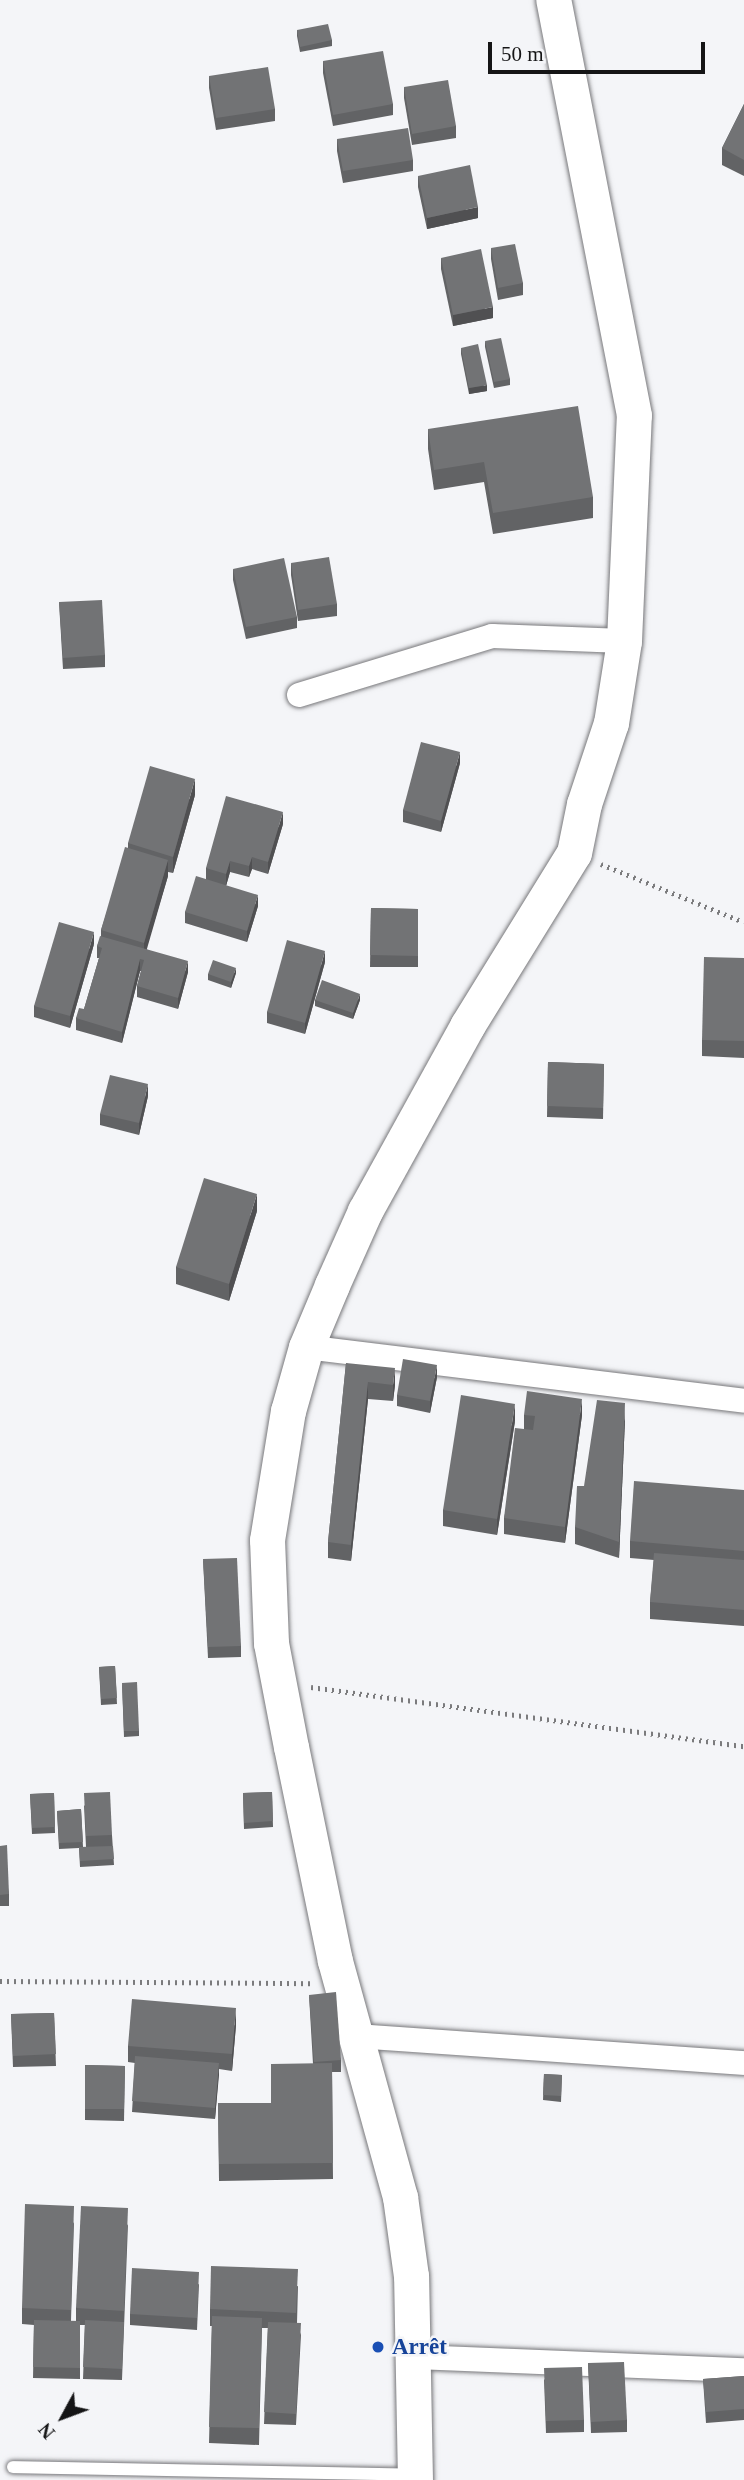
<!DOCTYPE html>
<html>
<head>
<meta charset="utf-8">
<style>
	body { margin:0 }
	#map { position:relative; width:744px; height:2480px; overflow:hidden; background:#f4f5f8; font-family:Georgia,serif }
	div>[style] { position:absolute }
	.path>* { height:4.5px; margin-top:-2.25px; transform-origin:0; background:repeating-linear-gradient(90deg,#7b7b7d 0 2px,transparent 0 7px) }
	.roads { filter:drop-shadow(0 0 2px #78787b) drop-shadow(0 0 2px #78787b) }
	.lane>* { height:12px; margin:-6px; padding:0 6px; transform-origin:6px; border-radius:6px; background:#fff }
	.street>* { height:24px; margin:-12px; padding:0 12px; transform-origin:12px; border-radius:12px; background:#fff }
	.secondary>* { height:35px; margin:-17.5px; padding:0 17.5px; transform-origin:17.5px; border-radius:17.5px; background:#fff }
	.wall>* { inset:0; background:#626365 }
	.shaded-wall>* { inset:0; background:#505052 }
	.building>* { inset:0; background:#727375 }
	.dots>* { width:19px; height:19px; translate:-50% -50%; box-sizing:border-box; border:4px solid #f4f5f8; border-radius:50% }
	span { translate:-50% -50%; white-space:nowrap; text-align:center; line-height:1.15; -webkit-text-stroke:5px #f4f5f8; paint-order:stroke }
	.transit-label { font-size:23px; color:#164399; font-weight:700 }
	.left { translate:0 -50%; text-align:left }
	.north { position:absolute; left:28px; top:2382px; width:70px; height:70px; -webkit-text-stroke:5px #f4f5f8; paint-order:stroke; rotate:229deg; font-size:19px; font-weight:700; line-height:28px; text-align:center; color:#151516 }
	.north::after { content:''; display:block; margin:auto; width:24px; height:32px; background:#151516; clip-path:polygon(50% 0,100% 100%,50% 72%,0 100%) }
	.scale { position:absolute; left:488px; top:42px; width:217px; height:32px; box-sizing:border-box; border:4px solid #151516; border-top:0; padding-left:9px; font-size:21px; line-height:24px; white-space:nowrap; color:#151516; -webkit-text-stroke:5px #f4f5f8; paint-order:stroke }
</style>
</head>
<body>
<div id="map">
	<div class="path">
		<div style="left:601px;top:864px;width:154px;rotate:22.1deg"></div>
		<div style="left:311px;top:1687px;width:437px;rotate:7.8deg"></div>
		<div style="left:0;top:1981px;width:311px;rotate:0.4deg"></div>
	</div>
	<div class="roads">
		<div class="lane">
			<div style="left:13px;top:2467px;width:399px;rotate:1.1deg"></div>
		</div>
		<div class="street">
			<div style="left:299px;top:695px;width:202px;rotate:-17deg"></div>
			<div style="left:492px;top:636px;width:132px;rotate:2.2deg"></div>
			<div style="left:306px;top:1347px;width:441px;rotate:7deg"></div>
			<div style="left:357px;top:2036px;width:388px;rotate:4deg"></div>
			<div style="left:415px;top:2357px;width:329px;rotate:2.3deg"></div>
		</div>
		<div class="secondary">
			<div style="left:415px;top:2480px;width:204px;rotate:-91.1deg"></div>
			<div style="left:411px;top:2276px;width:80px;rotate:-97.9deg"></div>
			<div style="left:400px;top:2197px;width:245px;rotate:-105.4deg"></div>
			<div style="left:335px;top:1961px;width:218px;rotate:-101.6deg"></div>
			<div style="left:291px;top:1747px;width:106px;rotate:-100.9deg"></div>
			<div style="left:271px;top:1643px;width:103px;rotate:-92.2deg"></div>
			<div style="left:267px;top:1540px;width:131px;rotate:-80.8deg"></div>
			<div style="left:288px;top:1411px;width:66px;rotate:-74.3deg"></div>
			<div style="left:306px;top:1347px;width:67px;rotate:-67.2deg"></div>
			<div style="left:332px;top:1285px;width:81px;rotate:-66deg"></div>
			<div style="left:365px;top:1211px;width:211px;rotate:-61.1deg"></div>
			<div style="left:467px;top:1026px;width:203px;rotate:-58.3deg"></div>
			<div style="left:574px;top:853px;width:50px;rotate:-78.5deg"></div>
			<div style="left:584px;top:804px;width:85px;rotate:-71.6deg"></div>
			<div style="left:611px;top:723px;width:83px;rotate:-81deg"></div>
			<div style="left:624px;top:641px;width:226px;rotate:-87.5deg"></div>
			<div style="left:634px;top:415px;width:423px;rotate:-101deg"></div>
		</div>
	</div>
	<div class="wall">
		<div style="clip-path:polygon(297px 30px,332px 40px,332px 46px,300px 52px,297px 36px)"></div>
		<div style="clip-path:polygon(323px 61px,393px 104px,393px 115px,333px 126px,323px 73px)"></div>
		<div style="clip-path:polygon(209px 76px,275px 109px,275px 121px,216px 130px,209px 88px)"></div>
		<div style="clip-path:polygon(404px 87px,456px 126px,456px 138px,412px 145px,404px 98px)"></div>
		<div style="clip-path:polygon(744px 104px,744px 176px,722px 165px,722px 148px)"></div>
		<div style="clip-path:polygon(337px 139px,413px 160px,413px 171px,343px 183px,337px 151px)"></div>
		<div style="clip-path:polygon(418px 176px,478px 218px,427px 229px,418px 187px)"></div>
		<div style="clip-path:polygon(491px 248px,523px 283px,523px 295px,498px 300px,491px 259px)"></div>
		<div style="clip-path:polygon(441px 258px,493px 318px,453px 326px,441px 269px)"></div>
		<div style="clip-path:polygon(485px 341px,510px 379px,510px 385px,494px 388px,485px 347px)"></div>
		<div style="clip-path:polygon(461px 348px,487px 391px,469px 394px,461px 354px)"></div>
		<div style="clip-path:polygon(428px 429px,593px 497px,593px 518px,493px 534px,484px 482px,434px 490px,428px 449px)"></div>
		<div style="clip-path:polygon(291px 563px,337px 604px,337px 616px,298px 621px,291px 575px)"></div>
		<div style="clip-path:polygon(233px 569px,297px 617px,297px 628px,246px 639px,233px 580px)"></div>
		<div style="clip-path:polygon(59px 602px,105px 655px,105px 667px,63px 669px)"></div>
		<div style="clip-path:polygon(460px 763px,441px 832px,403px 822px,403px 810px)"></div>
		<div style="clip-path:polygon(195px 795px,173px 873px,168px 872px,168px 876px,146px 949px,188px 972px,178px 1009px,137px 997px,137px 986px,141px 971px,140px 971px,122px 1043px,76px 1030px,76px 1018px,84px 1009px,99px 958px,97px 958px,97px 946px,101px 937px,101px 930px,128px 848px,128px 843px)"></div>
		<div style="clip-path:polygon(283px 824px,268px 874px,252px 869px,249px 877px,230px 872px,226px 886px,258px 906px,247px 942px,185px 923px,185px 912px,206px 879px,206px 868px)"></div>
		<div style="clip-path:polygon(371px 908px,418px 909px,418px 967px,370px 967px)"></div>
		<div style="clip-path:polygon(94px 944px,70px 1028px,34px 1017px,34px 1006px)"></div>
		<div style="clip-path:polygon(744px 958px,744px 1058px,702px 1056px,702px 1040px)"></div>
		<div style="clip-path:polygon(325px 962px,305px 1034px,267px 1023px,267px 1012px)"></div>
		<div style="clip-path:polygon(236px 973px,231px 988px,208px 980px,208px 974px)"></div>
		<div style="clip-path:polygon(315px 1000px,360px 1000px,353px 1019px,315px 1006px)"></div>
		<div style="clip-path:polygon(548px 1062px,604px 1064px,603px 1119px,547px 1117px)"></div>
		<div style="clip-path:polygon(148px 1096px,139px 1135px,100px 1125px,100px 1114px)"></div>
		<div style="clip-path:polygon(257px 1211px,229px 1301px,176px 1284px,176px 1267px)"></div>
		<div style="clip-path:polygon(346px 1363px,395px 1385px,393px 1401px,368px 1399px,351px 1561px,328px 1558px,328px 1542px)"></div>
		<div style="clip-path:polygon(437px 1377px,430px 1413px,397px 1406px,397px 1395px)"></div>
		<div style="clip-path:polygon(524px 1415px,582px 1415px,565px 1543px,504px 1534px,504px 1518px,524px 1429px)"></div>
		<div style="clip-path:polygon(625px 1419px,619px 1558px,575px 1544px,575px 1527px)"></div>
		<div style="clip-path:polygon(515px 1421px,497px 1535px,443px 1526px,443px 1510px)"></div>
		<div style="clip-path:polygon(744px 1490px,744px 1626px,650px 1619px,650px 1602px,654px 1560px,630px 1558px,630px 1541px)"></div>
		<div style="clip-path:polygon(203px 1559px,241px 1646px,241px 1657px,208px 1658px)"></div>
		<div style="clip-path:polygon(115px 1666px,117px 1704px,101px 1705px,99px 1667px)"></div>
		<div style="clip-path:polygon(122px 1683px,139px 1731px,139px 1736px,124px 1737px)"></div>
		<div style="clip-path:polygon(272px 1792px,273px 1827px,244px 1829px,243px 1793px)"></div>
		<div style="clip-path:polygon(54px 1793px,55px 1833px,32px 1834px,30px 1794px)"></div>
		<div style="clip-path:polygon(84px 1805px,112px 1835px,114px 1865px,80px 1867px,79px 1848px,59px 1849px,57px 1811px,81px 1809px,83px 1847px,86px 1847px)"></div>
		<div style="clip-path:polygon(0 1846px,9px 1894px,9px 1906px,0 1906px)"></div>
		<div style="clip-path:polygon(309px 1995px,341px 2060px,341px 2072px,332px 2072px,333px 2179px,219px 2181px,218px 2103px,271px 2103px,313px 2064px)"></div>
		<div style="clip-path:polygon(54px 2013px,56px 2066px,13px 2067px,11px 2014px)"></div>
		<div style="clip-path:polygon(236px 2025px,232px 2071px,219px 2069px,215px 2119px,132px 2112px,135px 2063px,128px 2062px,128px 2046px)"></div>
		<div style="clip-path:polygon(85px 2065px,125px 2066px,124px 2121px,85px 2120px)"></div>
		<div style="clip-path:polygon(544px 2074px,562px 2075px,561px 2102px,543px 2100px)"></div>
		<div style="clip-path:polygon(74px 2222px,71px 2321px,76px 2321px,76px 2308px,128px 2224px,122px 2380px,83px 2379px,85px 2325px,80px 2325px,80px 2379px,33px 2378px,34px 2325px,22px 2324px,22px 2308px)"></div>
		<div style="clip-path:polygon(199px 2284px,197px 2330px,130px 2325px,130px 2314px)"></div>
		<div style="clip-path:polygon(298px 2286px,297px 2323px,301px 2335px,296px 2425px,264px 2424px,268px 2328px,262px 2328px,259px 2445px,209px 2443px,212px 2326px,210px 2326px,210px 2309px)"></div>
		<div style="clip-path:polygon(588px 2363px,627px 2420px,627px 2432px,591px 2433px)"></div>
		<div style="clip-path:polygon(744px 2376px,744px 2420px,706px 2423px,703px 2379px)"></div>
		<div style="clip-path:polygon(544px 2379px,584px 2420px,584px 2432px,546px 2433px)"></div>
	</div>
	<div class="shaded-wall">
		<div style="clip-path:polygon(478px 207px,478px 218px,427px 229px,427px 218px)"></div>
		<div style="clip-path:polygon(493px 307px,493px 318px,453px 326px,453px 315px)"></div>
		<div style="clip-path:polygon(487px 385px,487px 391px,469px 394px,469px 388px)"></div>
		<div style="clip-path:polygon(460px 752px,460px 763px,441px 832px,441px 821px)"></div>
		<div style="clip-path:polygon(195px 779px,195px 795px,173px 873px,173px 857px)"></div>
		<div style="clip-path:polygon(283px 812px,283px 824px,268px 874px,268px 862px)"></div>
		<div style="clip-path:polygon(252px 857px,252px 869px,249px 877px,249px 866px)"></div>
		<div style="clip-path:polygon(168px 860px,168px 876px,144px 959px,144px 943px)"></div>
		<div style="clip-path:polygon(230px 861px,230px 872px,226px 886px,226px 874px)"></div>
		<div style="clip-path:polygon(258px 895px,258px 906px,247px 942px,247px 931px)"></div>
		<div style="clip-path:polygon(94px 932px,94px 944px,70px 1028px,70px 1016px)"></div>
		<div style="clip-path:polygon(325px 951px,325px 962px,305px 1034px,305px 1023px)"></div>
		<div style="clip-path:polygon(140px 959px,140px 971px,122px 1043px,122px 1032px)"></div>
		<div style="clip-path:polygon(188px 961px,188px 972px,178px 1009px,178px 998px)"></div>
		<div style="clip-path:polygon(236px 968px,236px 973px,231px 988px,231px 982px)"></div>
		<div style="clip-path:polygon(360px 994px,360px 1000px,353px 1019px,353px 1013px)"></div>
		<div style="clip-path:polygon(148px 1084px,148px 1096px,139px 1135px,139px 1123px)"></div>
		<div style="clip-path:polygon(257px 1194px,257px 1211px,229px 1301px,229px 1284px)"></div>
		<div style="clip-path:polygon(437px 1365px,437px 1377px,430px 1413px,430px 1401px)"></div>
		<div style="clip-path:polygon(395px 1368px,395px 1385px,393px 1401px,393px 1385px)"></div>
		<div style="clip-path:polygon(368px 1382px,368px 1399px,351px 1561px,351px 1545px)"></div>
		<div style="clip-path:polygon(582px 1399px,582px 1415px,565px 1543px,565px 1527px)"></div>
		<div style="clip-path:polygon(625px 1403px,625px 1419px,619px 1558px,619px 1542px)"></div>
		<div style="clip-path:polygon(515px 1404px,515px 1421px,497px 1535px,497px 1519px)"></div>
		<div style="clip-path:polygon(236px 2008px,236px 2025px,232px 2071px,232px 2054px)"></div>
		<div style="clip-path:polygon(219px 2063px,219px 2075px,215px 2119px,215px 2108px)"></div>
	</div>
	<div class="building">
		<div style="clip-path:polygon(328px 24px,332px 40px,300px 47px,297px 30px)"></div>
		<div style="clip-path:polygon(383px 51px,393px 104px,333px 115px,323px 61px)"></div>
		<div style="clip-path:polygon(268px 67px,275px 109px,216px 118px,209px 76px)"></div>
		<div style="clip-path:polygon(448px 80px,456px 126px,412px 134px,404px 87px)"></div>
		<div style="clip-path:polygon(744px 104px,744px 160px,722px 148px)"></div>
		<div style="clip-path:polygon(408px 128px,413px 160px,343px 171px,337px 139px)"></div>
		<div style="clip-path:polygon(470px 165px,478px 207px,427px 218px,418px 176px)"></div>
		<div style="clip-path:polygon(515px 244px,523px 283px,498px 288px,491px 248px)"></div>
		<div style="clip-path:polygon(481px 249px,493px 307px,453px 315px,441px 258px)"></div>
		<div style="clip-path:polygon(501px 338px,510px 379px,494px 382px,485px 341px)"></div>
		<div style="clip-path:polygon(478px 344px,487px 385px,469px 388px,461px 348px)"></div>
		<div style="clip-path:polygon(578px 406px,593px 497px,493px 513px,484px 462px,434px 470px,428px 429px)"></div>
		<div style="clip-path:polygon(329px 557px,337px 604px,298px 610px,291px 563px)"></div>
		<div style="clip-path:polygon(284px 558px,297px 617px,246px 627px,233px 569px)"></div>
		<div style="clip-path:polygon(102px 600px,105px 655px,63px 658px,59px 602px)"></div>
		<div style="clip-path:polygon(421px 742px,460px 752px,441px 821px,403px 810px)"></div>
		<div style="clip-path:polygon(150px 766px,195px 779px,173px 857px,128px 843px)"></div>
		<div style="clip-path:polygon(226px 796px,283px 812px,268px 862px,252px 857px,249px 866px,230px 861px,226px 874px,206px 868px)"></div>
		<div style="clip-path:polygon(125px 847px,168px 860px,144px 943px,101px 930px)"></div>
		<div style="clip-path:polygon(196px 876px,258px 895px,247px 931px,185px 912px)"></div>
		<div style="clip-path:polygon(371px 908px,418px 909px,418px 956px,370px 955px)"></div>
		<div style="clip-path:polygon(59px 922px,94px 932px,70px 1016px,34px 1006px)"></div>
		<div style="clip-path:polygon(100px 936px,188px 961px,178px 998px,137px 986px,144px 960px,140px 959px,122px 1032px,76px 1018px,79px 1008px,84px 1009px,102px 948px,97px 946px)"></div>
		<div style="clip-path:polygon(287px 940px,325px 951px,305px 1023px,267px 1012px)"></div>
		<div style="clip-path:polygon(704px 957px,744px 958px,744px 1041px,702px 1040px)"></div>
		<div style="clip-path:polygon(213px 960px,236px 968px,231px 982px,208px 974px)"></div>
		<div style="clip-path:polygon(322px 980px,360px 994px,353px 1013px,315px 1000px)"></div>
		<div style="clip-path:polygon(548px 1062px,604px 1064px,603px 1108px,547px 1106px)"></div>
		<div style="clip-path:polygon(110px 1075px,148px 1084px,139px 1123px,100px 1114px)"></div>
		<div style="clip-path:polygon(204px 1178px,257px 1194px,229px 1284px,176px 1267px)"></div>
		<div style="clip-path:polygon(403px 1359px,437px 1365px,430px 1401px,397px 1395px)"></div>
		<div style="clip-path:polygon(346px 1363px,395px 1368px,393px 1385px,368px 1382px,351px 1545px,328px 1542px)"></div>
		<div style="clip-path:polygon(527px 1391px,582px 1399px,565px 1527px,504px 1518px,515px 1428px,533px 1430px,535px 1416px,524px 1415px)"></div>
		<div style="clip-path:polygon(461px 1395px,515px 1404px,497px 1519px,443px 1510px)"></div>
		<div style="clip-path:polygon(597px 1400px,625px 1403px,619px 1542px,575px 1527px,577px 1486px,584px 1486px)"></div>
		<div style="clip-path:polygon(634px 1481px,744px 1490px,744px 1551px,630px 1541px)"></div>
		<div style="clip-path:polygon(654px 1553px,744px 1560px,744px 1610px,650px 1602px)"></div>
		<div style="clip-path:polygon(237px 1558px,241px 1646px,208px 1647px,203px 1559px)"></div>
		<div style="clip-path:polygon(115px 1666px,117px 1698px,101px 1699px,99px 1667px)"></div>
		<div style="clip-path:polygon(137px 1682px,139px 1731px,124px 1731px,122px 1683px)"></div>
		<div style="clip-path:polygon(110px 1792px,112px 1835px,86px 1836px,84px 1793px)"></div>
		<div style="clip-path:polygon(272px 1792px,273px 1821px,244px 1823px,243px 1793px)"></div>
		<div style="clip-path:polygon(54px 1793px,55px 1827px,32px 1828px,30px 1794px)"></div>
		<div style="clip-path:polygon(81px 1809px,83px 1842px,59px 1843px,57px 1811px)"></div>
		<div style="clip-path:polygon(7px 1845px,9px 1894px,0 1895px,0 1846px)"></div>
		<div style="clip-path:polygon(113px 1846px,114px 1859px,80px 1861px,79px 1847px)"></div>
		<div style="clip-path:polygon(336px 1992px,341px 2060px,314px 2062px,309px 1995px)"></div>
		<div style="clip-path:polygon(132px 1999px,236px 2008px,232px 2054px,128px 2046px)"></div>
		<div style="clip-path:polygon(54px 2013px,56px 2054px,13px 2056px,11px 2014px)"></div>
		<div style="clip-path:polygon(135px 2056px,219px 2063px,215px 2108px,132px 2101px)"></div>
		<div style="clip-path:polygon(332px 2063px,333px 2163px,219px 2164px,218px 2103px,271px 2103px,271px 2064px)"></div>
		<div style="clip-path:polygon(85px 2065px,125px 2066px,124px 2109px,85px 2109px)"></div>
		<div style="clip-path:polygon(544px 2074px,562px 2075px,561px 2096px,543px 2095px)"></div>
		<div style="clip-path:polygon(25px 2204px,74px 2206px,71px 2310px,22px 2308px)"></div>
		<div style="clip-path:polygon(81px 2206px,128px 2208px,124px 2311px,76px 2308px)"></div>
		<div style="clip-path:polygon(211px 2266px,298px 2269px,296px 2313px,210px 2309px)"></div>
		<div style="clip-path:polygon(132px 2268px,199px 2272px,197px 2318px,130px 2314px)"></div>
		<div style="clip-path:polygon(212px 2316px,262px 2318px,259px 2428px,209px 2427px)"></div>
		<div style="clip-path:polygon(34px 2320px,80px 2321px,80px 2368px,33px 2367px)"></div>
		<div style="clip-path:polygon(85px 2320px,124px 2322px,122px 2369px,83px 2367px)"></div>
		<div style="clip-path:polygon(268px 2322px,301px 2323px,296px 2414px,264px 2412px)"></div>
		<div style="clip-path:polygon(624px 2362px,627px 2420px,591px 2422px,588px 2363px)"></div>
		<div style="clip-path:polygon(582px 2367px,584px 2420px,546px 2421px,544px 2368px)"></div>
		<div style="clip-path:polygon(744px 2376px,744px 2409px,706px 2412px,703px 2379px)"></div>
	</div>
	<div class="dots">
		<div style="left:378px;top:2347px;background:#1a4fb4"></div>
	</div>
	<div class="transit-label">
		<span class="left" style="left:392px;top:2347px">Arrêt</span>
	</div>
	<div class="north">N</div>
	<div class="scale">50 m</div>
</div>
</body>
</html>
